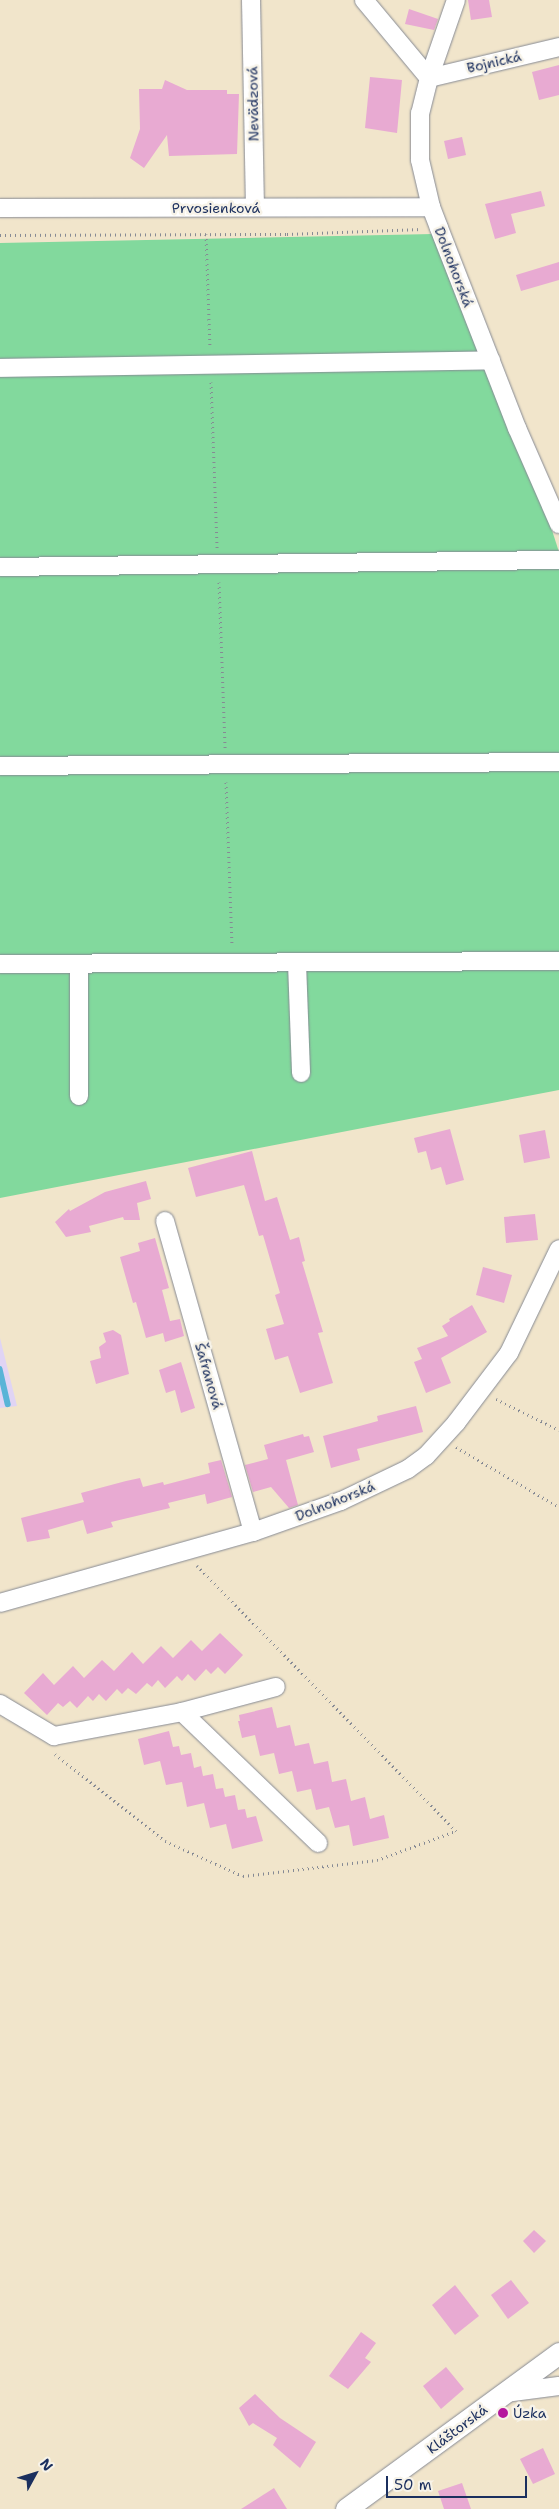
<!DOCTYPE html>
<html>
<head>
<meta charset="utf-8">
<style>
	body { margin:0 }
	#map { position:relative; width:559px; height:2509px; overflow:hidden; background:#f1e5cb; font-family:"Shantell Sans",sans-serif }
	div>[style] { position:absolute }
	.built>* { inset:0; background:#e0d4f4 }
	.green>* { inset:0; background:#82d99d }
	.stream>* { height:5.5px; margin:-2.75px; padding:0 2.75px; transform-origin:2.75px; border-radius:2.75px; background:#59b4d7 }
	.building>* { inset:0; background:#e8aad2 }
	.path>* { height:3px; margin-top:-1.5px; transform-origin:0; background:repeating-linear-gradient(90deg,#868a94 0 1px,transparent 0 5px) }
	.roads { filter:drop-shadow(0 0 1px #868a94) drop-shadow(0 0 1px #868a94) }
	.minor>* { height:18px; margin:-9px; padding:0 9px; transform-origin:9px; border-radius:9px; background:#fff }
	.tertiary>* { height:21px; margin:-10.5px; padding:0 10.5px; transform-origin:10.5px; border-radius:10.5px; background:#fff }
	.dots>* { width:14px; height:14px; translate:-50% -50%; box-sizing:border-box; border:2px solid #f7f3e8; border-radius:50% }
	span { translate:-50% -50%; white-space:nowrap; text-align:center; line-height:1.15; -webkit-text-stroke:5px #f7f3e8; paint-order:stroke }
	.street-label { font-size:14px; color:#1b2f5e }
	.poi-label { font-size:14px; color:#1b2f5e }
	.left { translate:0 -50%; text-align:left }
	.north { position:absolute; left:10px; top:2449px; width:50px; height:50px; -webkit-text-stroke:4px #f7f3e8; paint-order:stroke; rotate:51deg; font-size:14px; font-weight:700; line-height:20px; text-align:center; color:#1b2f5e }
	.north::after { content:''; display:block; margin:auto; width:18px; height:22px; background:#1b2f5e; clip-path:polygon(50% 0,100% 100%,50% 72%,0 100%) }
	.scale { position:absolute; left:386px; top:2476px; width:141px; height:22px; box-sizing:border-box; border:2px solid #1b2f5e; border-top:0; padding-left:6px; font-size:15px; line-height:18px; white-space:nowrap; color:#1b2f5e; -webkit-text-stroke:4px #f7f3e8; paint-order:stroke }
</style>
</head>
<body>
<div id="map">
	<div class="built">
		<div style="clip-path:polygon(0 1338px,17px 1406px,0 1408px)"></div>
	</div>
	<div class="green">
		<div style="clip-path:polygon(433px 234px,549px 521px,559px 552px,559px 1090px,0 1198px,0 243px)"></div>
	</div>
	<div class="stream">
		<div style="left:0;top:1369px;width:36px;rotate:77deg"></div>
	</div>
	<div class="building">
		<div style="clip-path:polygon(468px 0,489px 0,492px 17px,471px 20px)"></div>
		<div style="clip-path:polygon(409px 9px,438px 19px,434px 30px,405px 24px)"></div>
		<div style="clip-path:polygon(559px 65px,559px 95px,539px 100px,532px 72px)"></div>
		<div style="clip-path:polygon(370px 77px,402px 80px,397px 133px,365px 128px)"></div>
		<div style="clip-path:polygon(165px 80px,187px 90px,227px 90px,227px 94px,239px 94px,237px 154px,169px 156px,167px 135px,144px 168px,130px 158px,140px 129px,139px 89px,162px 89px)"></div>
		<div style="clip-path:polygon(462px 137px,466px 155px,448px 159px,444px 141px)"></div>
		<div style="clip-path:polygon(541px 191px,545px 206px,511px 214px,516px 233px,495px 239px,485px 204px)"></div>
		<div style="clip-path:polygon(559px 262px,559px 280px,521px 291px,516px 275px)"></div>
		<div style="clip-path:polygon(450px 1129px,464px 1180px,446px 1185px,441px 1167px,431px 1170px,426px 1151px,418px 1153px,414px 1138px)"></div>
		<div style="clip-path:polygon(545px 1130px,550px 1158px,524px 1163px,519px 1135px)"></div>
		<div style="clip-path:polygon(252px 1151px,265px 1201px,277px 1197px,290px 1240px,299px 1237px,305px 1261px,302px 1262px,323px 1332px,318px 1333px,333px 1383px,300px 1393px,288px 1356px,275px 1360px,266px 1329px,284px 1324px,275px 1295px,280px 1293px,263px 1235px,259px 1236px,244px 1185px,196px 1197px,188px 1168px)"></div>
		<div style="clip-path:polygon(146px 1181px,151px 1199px,137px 1203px,140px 1220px,124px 1220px,123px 1217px,89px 1226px,91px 1232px,66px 1237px,55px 1222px,69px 1209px,70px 1211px,105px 1192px)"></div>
		<div style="clip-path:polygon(535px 1214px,538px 1240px,506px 1243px,504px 1217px)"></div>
		<div style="clip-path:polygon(155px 1238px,169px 1288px,162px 1290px,170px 1321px,180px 1319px,184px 1336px,165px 1342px,163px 1333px,146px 1338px,136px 1302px,133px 1303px,120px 1257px,140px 1251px,138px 1243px)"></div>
		<div style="clip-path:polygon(483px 1267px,512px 1275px,504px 1303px,476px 1295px)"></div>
		<div style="clip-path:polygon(472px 1305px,487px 1332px,441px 1358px,451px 1383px,426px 1393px,414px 1362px,422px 1359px,417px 1348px,448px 1336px,442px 1326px,450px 1321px,449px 1319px)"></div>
		<div style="clip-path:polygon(113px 1330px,121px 1335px,129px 1374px,96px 1384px,90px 1361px,101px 1358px,99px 1347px,106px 1342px,103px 1333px)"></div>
		<div style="clip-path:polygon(181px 1362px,195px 1408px,181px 1413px,175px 1390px,166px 1393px,159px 1370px)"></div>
		<div style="clip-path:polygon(416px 1406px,423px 1432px,357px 1449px,360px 1460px,331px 1468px,323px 1436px,378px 1421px,377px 1416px)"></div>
		<div style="clip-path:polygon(303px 1434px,304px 1437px,309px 1436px,314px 1452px,286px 1460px,298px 1505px,289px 1508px,271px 1487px,253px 1492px,245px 1465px,268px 1459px,264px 1445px)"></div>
		<div style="clip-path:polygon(221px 1460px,232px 1497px,207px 1504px,205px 1494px,168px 1503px,170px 1508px,111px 1522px,113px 1527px,87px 1534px,83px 1520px,48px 1530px,50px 1538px,27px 1542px,21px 1518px,84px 1502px,81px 1493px,126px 1481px,140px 1478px,143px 1487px,163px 1482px,164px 1485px,210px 1473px,208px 1463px)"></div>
		<div style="clip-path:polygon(220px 1633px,243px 1655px,225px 1674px,218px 1667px,211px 1674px,206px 1669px,195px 1681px,188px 1674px,182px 1681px,177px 1676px,165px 1688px,158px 1680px,152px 1687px,147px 1683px,136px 1694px,128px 1688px,122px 1694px,117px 1689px,106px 1701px,99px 1694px,93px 1701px,88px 1696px,77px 1708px,70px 1701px,63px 1707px,58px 1703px,47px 1715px,24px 1693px,43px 1673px,54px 1685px,73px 1666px,84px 1678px,102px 1660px,114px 1671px,132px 1652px,143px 1664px,161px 1646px,173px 1658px,191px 1640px,202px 1651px)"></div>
		<div style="clip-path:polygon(272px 1707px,277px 1728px,290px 1725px,295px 1746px,309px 1743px,314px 1764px,328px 1761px,332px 1782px,346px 1779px,351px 1801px,365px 1797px,370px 1819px,384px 1815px,389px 1838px,353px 1846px,349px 1825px,335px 1828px,329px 1807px,316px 1810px,311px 1789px,297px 1792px,292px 1771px,279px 1774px,274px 1753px,260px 1756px,255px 1735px,242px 1738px,238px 1721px,240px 1721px,239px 1715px)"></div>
		<div style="clip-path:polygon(169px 1731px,173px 1747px,179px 1746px,181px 1755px,191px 1753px,194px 1768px,201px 1766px,203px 1776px,213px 1774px,216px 1789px,223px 1788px,225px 1797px,235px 1795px,238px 1810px,245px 1809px,247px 1818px,256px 1816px,263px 1841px,232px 1849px,226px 1824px,210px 1828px,204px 1803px,187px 1807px,182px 1782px,166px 1785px,160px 1761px,144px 1765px,138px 1739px)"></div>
		<div style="clip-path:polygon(534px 2230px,546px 2241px,534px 2253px,523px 2241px)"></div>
		<div style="clip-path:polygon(511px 2280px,529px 2303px,508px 2319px,491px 2295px)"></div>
		<div style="clip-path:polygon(455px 2285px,479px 2316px,455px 2335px,432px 2305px)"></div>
		<div style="clip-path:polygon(361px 2332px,376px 2343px,365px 2358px,371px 2362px,348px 2389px,329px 2376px)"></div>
		<div style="clip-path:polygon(446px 2367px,464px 2389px,441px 2409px,423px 2386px)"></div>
		<div style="clip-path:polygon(255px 2394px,280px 2418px,316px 2442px,300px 2468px,273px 2445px,277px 2438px,253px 2423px,249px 2426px,239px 2408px)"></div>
		<div style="clip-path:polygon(543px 2448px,555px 2474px,533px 2484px,520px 2459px)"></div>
		<div style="clip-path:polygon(462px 2483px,471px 2509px,444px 2509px,438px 2491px)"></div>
		<div style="clip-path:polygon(274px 2488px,287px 2509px,241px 2509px)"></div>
	</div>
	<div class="path">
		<div style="left:206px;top:234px;width:114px;rotate:88deg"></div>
		<div style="left:0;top:235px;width:287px;rotate:-0.2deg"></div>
		<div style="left:287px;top:234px;width:135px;rotate:-2.1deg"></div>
		<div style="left:211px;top:382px;width:166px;rotate:87.9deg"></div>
		<div style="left:219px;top:582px;width:166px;rotate:87.9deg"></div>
		<div style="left:226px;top:782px;width:163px;rotate:87.9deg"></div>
		<div style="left:496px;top:1399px;width:70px;rotate:26.2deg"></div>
		<div style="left:456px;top:1447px;width:119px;rotate:30.2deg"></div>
		<div style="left:55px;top:1754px;width:140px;rotate:38.3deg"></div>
		<div style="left:165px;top:1841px;width:85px;rotate:24.2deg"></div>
		<div style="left:243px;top:1876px;width:135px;rotate:-6.8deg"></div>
		<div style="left:377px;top:1860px;width:84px;rotate:-20.2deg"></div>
		<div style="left:456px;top:1831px;width:371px;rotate:-134.3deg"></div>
	</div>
	<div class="roads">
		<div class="minor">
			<div style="left:251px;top:0;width:207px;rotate:88.9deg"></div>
			<div style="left:364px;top:0;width:102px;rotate:50.2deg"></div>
			<div style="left:429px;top:78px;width:134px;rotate:-13.4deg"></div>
			<div style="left:456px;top:0;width:83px;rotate:109.1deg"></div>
			<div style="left:429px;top:78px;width:36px;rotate:104deg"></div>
			<div style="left:420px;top:113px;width:47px;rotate:90deg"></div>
			<div style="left:420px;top:160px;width:48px;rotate:76.8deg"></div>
			<div style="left:431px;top:207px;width:22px;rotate:69deg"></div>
			<div style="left:439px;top:228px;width:215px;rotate:68.7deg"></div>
			<div style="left:517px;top:428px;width:105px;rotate:66.4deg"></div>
			<div style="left:0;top:208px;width:431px;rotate:-0.1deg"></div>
			<div style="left:0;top:368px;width:491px;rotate:-0.9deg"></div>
			<div style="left:0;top:567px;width:559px;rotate:-0.72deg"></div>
			<div style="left:0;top:766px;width:559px;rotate:-0.41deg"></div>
			<div style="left:297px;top:963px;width:110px;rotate:87.9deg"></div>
			<div style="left:0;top:964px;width:559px;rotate:-0.31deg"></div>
			<div style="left:79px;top:1096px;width:132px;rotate:-90deg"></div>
			<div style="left:165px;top:1221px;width:323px;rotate:74.2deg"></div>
			<div style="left:0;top:1603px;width:263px;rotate:-15.7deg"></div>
			<div style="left:253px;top:1532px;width:93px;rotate:-19.4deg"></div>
			<div style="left:341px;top:1501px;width:74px;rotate:-25.5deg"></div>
			<div style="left:408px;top:1469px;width:22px;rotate:-36deg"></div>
			<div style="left:426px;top:1456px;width:45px;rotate:-47.7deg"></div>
			<div style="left:456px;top:1423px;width:88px;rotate:-52.9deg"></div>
			<div style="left:509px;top:1353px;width:115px;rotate:-64.3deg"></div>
			<div style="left:0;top:1704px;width:63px;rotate:30.7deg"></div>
			<div style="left:54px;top:1736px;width:130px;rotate:-10.6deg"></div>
			<div style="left:182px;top:1712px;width:97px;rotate:-14.9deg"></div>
			<div style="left:182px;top:1712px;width:189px;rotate:43.9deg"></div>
			<div style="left:505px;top:2393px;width:54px;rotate:-7.4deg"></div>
		</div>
		<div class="tertiary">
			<div style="left:346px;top:2509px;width:264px;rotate:-36.2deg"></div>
		</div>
	</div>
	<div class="dots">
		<div style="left:503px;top:2413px;background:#b5179e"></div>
	</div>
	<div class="street-label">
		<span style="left:494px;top:62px;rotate:-13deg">Bojnická</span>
		<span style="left:253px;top:104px;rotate:-91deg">Nevädzová</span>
		<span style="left:216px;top:208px">Prvosienková</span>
		<span style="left:454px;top:267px;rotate:69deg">Dolnohorská</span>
		<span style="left:209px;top:1376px;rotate:74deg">Šafranová</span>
		<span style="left:335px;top:1501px;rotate:-22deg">Dolnohorská</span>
		<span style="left:457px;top:2429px;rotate:-37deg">Kláštorská</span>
	</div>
	<div class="poi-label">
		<span class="left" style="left:513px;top:2413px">Úzka</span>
	</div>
	<div class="north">N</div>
	<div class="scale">50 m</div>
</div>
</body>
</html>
